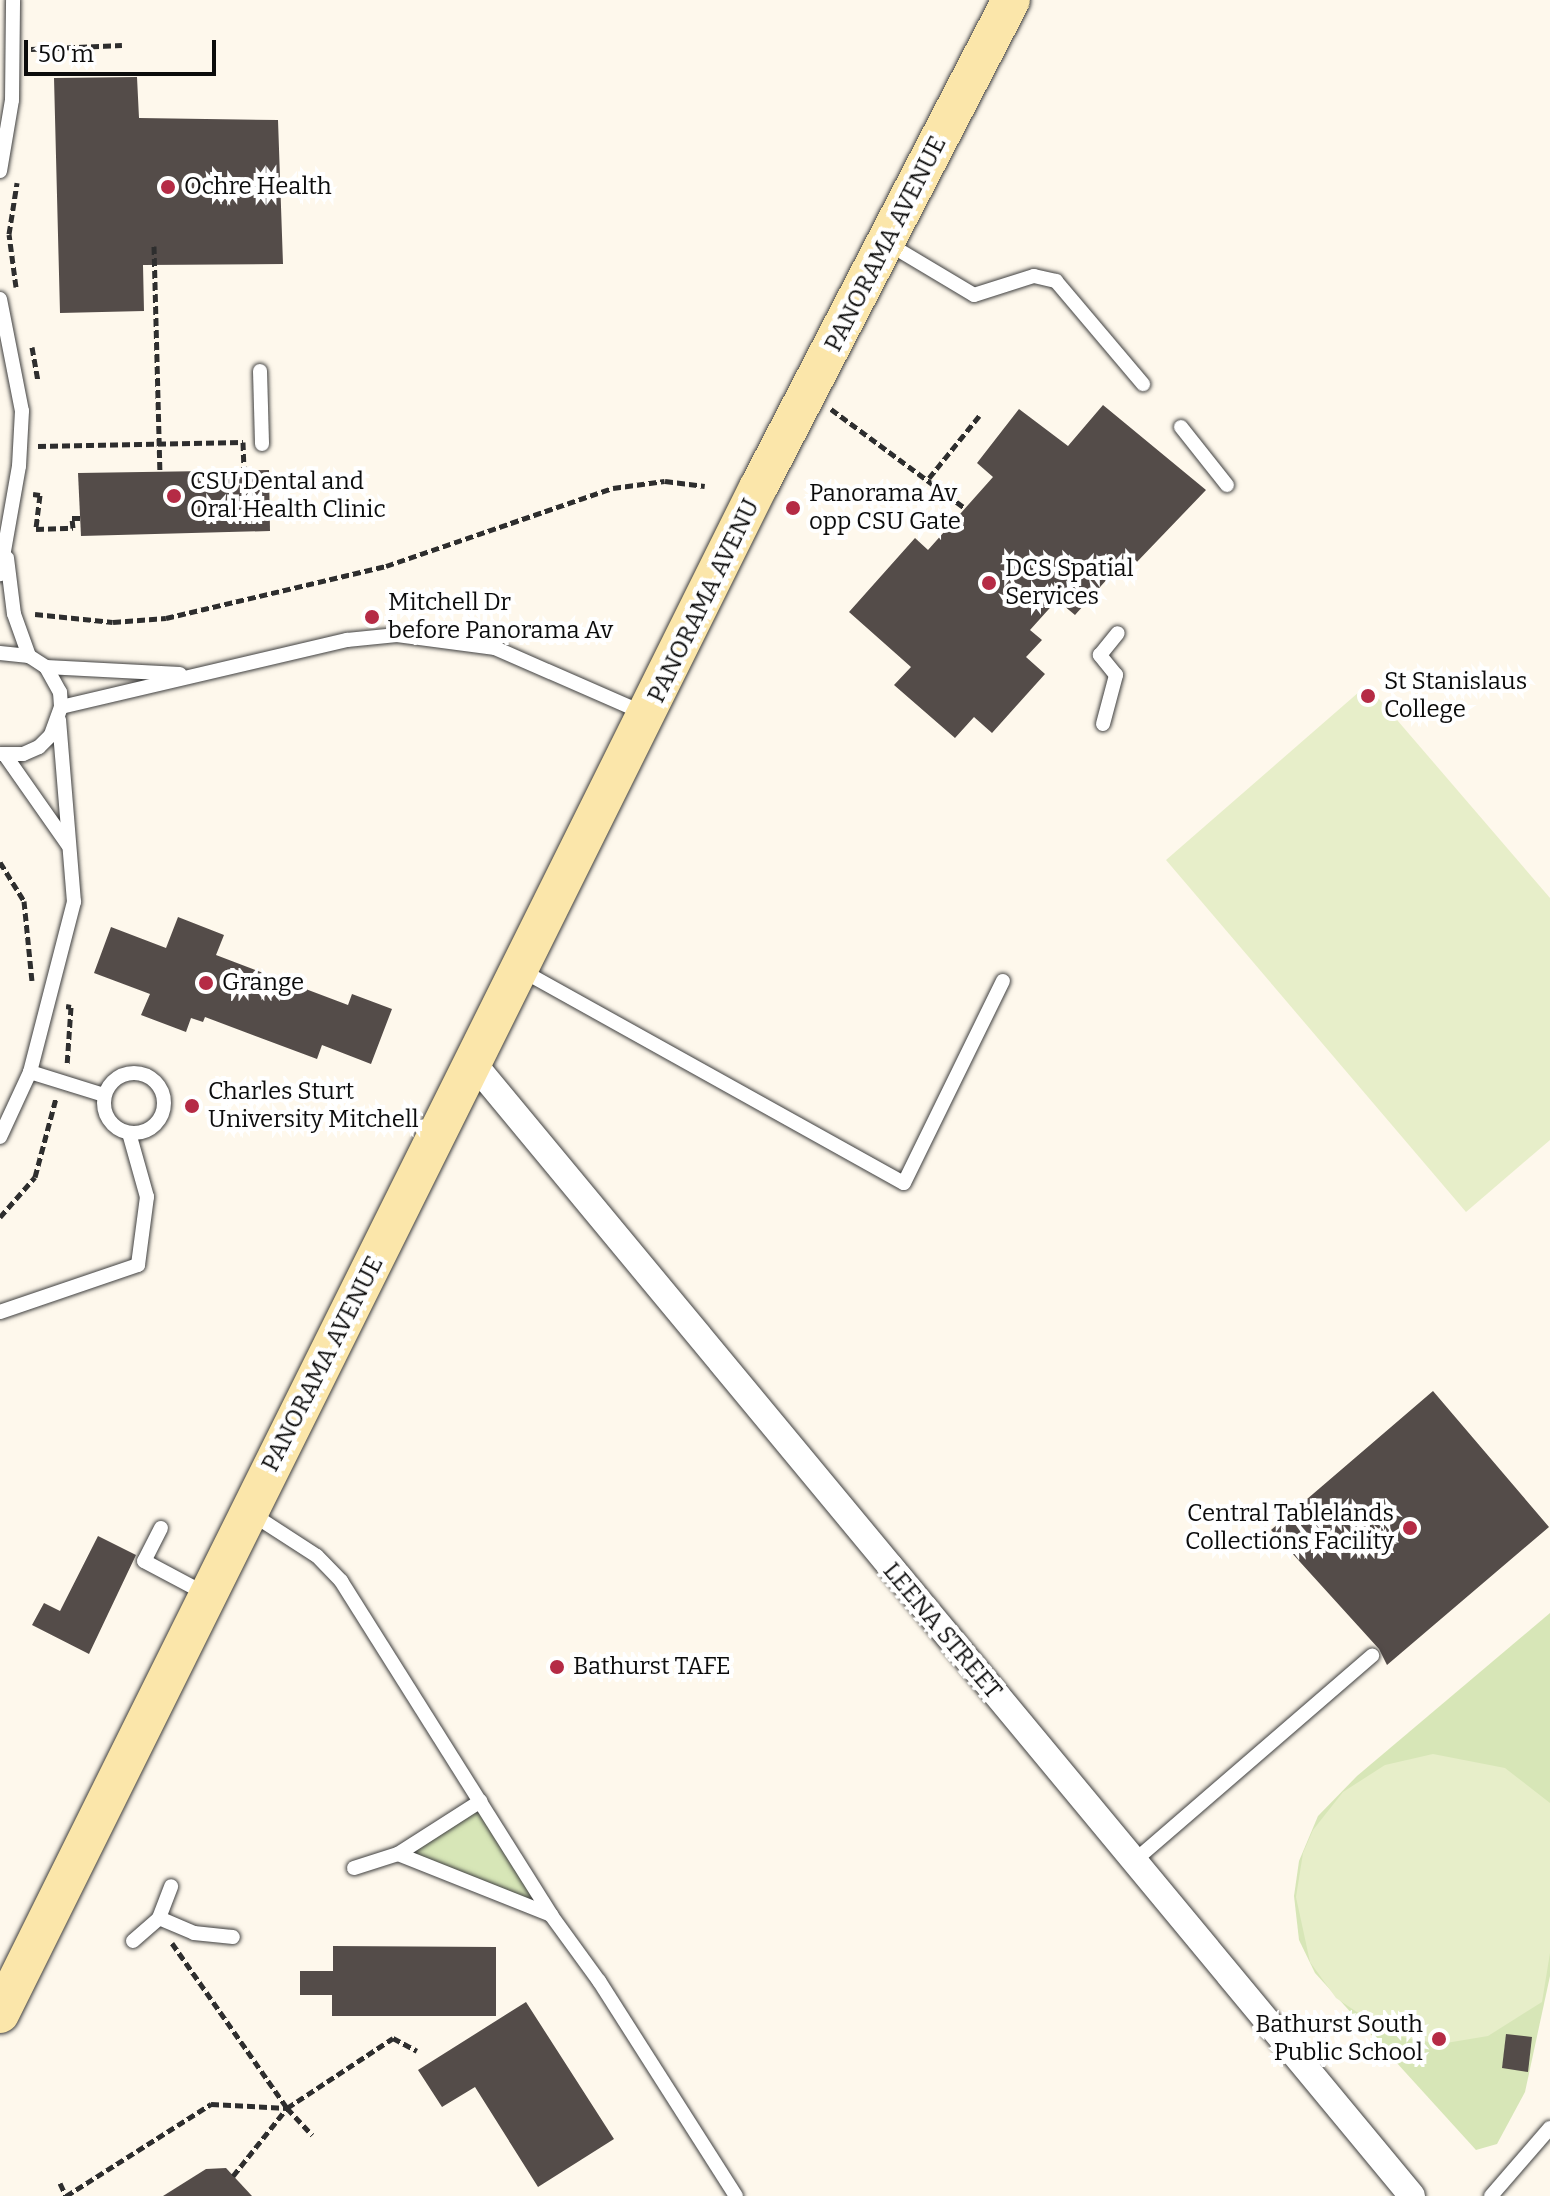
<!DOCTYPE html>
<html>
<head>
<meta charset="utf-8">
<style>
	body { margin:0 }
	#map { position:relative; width:1550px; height:2196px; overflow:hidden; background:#fef8ec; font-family:Bitter,serif }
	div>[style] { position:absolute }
	.green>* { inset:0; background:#d7e6b7 }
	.pitch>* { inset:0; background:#e7eec9 }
	.building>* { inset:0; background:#544c49 }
	.path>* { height:5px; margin-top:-2.5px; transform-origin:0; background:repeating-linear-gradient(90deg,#2e2e2e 0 8px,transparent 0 12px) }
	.roads { filter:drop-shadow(0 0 2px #3f3f3f) drop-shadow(0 0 2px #3f3f3f) }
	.lane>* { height:14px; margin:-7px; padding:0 7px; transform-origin:7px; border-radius:7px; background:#fff }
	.lane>.ring { margin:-7px; padding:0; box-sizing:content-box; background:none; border:14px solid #fff; border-radius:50% }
	.street>* { height:26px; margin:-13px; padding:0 13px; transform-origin:13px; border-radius:13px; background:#fff }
	.secondary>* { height:38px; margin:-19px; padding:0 19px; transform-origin:19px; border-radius:19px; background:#fbe6aa }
	.dots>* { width:22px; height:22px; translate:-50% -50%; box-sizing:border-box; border:4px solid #fff; border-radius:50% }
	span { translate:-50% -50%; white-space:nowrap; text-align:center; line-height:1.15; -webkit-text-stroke:8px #fff; paint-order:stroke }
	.poi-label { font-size:24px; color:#0c0c0c }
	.left { translate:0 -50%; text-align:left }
	.right { translate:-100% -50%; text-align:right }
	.street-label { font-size:24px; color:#0c0c0c }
	.scale { position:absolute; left:24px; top:40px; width:192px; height:36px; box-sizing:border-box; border:4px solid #0c0c0c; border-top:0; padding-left:10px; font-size:24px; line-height:28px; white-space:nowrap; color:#0c0c0c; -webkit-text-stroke:6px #fff; paint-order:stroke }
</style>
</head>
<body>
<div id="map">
	<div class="green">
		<div style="clip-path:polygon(1550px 1613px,1550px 1976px,1525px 2092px,1497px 2144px,1476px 2150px,1315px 1973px,1299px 1940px,1294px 1896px,1299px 1861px,1318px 1816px,1357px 1776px)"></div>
		<div style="clip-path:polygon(481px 1801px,551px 1915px,398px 1854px)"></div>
	</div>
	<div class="pitch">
		<div style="clip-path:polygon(1367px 685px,1550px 898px,1550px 1140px,1466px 1212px,1166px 860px)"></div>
		<div style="clip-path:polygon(1433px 1754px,1505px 1768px,1550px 1803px,1550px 1953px,1542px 2002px,1488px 2036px,1440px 2044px,1391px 2035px,1336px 1998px,1310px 1962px,1296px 1897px,1303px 1853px,1313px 1830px,1343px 1792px,1385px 1765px)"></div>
	</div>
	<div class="building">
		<div style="clip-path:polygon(137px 77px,139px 118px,278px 120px,283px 264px,143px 265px,144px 311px,60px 313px,54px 78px)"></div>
		<div style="clip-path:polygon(1103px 405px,1206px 490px,1134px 565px,1126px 558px,1075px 615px,1057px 600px,1030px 630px,1042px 640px,1026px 657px,1045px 674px,992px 733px,974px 717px,955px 738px,894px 685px,911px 667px,849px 612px,915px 538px,928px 550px,993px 477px,977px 463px,1019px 409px,1068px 446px)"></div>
		<div style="clip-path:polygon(269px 470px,270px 531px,81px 536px,78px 473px)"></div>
		<div style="clip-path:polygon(178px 917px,224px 935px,216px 955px,348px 1005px,352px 994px,392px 1009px,371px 1064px,322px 1045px,317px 1059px,205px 1017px,203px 1022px,191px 1018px,186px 1032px,141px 1015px,150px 994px,94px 973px,111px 927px,166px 948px)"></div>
		<div style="clip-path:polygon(1433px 1391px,1549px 1527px,1387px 1665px,1379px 1649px,1271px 1530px)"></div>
		<div style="clip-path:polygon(98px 1536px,136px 1555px,89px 1654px,32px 1625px,44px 1603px,60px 1611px)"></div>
		<div style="clip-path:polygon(333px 1946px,496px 1947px,496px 2016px,332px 2016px,332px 1995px,300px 1995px,300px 1971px,333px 1971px)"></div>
		<div style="clip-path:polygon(526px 2002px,614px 2139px,538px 2187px,475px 2087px,442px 2107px,418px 2070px)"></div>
		<div style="clip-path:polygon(1506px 2034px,1532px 2037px,1528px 2072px,1502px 2068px)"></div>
		<div style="clip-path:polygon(226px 2168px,252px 2196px,163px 2196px,206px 2169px)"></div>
	</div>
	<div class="path">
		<div style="left:31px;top:49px;width:91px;rotate:-2.5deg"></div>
		<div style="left:154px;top:246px;width:226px;rotate:88.5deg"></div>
		<div style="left:16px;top:287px;width:53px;rotate:-97.5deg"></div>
		<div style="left:9px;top:234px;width:52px;rotate:-81.1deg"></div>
		<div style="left:32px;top:347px;width:34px;rotate:80deg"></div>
		<div style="left:831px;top:409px;width:167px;rotate:36.5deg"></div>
		<div style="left:38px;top:446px;width:205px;rotate:-1.1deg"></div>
		<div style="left:243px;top:442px;width:28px;rotate:88deg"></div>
		<div style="left:929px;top:478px;width:80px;rotate:-51.1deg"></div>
		<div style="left:33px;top:494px;width:7px;rotate:8deg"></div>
		<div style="left:40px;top:495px;width:34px;rotate:97deg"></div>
		<div style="left:36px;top:529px;width:37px;rotate:-2deg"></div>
		<div style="left:73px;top:528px;width:10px;rotate:-96deg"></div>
		<div style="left:72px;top:518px;width:8px"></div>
		<div style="left:35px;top:614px;width:78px;rotate:5.9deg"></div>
		<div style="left:113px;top:622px;width:53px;rotate:-4.3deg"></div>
		<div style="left:166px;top:618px;width:226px;rotate:-13.3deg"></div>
		<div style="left:386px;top:566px;width:240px;rotate:-19deg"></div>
		<div style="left:613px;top:488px;width:52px;rotate:-7.7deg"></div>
		<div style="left:665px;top:481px;width:40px;rotate:7.1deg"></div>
		<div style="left:0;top:862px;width:46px;rotate:58.4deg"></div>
		<div style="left:24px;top:901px;width:80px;rotate:84.3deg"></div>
		<div style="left:66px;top:1006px;width:5px;rotate:11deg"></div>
		<div style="left:71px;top:1007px;width:59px;rotate:93.9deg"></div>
		<div style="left:0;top:1217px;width:53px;rotate:-48.8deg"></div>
		<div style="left:35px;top:1177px;width:82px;rotate:-75.1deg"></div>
		<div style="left:172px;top:1943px;width:201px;rotate:55.1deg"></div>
		<div style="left:287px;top:2108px;width:37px;rotate:47deg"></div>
		<div style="left:233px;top:2176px;width:87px;rotate:-51.5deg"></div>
		<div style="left:287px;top:2108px;width:127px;rotate:-33.4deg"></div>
		<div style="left:393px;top:2038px;width:27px;rotate:28deg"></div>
		<div style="left:60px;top:2183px;width:14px;rotate:65deg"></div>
		<div style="left:66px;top:2196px;width:172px;rotate:-32.4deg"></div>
		<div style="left:211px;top:2104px;width:76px;rotate:3deg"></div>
	</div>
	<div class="roads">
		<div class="lane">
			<div style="left:0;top:171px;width:72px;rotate:-80.4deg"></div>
			<div style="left:12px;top:100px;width:100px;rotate:-89.4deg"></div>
			<div style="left:887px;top:243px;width:101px;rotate:30.9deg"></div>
			<div style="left:974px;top:295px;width:63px;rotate:-17.6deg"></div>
			<div style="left:1034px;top:276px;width:23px;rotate:13deg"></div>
			<div style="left:1056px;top:281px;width:135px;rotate:49.8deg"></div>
			<div style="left:0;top:299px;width:114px;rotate:78.9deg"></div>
			<div style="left:22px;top:411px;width:55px;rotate:93.1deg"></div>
			<div style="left:19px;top:466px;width:110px;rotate:100deg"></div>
			<div style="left:260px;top:371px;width:73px;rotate:88.4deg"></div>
			<div style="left:1181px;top:427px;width:74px;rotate:51.6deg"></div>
			<div style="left:7px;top:558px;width:56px;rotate:82.9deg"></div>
			<div style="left:14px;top:614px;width:45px;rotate:70.3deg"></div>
			<div style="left:0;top:653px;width:29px;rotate:6deg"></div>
			<div style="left:29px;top:656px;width:20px;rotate:33deg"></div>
			<div style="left:46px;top:667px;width:29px;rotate:61deg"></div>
			<div style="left:60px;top:692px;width:15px;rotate:86deg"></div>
			<div style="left:61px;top:707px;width:30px;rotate:110deg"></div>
			<div style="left:51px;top:735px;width:17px;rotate:135deg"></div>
			<div style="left:39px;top:747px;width:17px;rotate:156deg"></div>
			<div style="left:23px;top:754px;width:23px;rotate:180deg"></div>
			<div style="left:46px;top:667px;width:134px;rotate:3deg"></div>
			<div style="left:61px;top:707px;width:294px;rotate:-13.2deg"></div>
			<div style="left:347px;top:640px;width:50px;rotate:-5.7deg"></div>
			<div style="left:397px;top:635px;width:99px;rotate:7.6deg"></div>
			<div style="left:495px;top:648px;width:165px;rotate:23.6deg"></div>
			<div style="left:1103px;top:724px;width:51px;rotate:-75.1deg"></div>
			<div style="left:1116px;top:675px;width:26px;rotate:-129deg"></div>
			<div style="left:1100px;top:655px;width:28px;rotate:-51deg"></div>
			<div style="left:5px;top:755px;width:110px;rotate:55deg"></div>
			<div style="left:521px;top:970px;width:438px;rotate:29.1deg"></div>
			<div style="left:904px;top:1183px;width:225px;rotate:-63.9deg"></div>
			<div style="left:30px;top:1072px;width:77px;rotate:17.3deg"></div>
			<div class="ring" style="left:104px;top:1073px;width:46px;height:46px"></div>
			<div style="left:0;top:1137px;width:72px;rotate:-65.2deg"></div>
			<div style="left:30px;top:1072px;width:176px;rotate:-75.5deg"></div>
			<div style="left:74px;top:902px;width:183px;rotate:-94.7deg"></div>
			<div style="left:0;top:1312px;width:146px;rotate:-18.8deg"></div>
			<div style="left:138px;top:1265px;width:69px;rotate:-82.5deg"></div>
			<div style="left:147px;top:1197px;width:66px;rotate:-105.7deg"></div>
			<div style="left:252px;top:1514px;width:77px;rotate:32.9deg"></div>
			<div style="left:317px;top:1556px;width:35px;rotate:46deg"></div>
			<div style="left:341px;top:1581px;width:395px;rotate:57.8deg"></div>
			<div style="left:551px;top:1915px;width:82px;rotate:54deg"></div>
			<div style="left:599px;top:1981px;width:255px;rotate:57.5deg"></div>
			<div style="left:161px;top:1528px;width:37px;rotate:117deg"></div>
			<div style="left:144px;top:1561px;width:70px;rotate:28deg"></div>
			<div style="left:398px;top:1854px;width:165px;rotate:21.7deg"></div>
			<div style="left:1133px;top:1862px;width:316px;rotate:-40.8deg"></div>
			<div style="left:354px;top:1868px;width:46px;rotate:-17.7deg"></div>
			<div style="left:398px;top:1854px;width:98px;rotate:-32.6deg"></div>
			<div style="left:159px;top:1918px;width:38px;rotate:23deg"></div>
			<div style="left:194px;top:1933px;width:39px;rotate:6deg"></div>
			<div style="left:133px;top:1941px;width:35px;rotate:-41deg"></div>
			<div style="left:159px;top:1918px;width:34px;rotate:-69deg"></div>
			<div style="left:1491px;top:2196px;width:90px;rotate:-49.1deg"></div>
		</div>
		<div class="street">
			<div style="left:474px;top:1064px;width:1470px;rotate:50.35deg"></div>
		</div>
		<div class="secondary">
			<div style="left:0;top:2014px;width:1706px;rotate:-63.59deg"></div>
			<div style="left:759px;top:486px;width:547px;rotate:-62.59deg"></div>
		</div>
	</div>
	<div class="dots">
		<div style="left:168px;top:187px;background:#b52b45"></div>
		<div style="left:174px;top:496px;background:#b52b45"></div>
		<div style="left:793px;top:508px;background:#b52b45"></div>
		<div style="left:989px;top:583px;background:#b52b45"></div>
		<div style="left:372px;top:617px;background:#b52b45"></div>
		<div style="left:1368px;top:696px;background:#b52b45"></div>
		<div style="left:206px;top:983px;background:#b52b45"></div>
		<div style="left:192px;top:1106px;background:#b52b45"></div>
		<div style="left:1410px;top:1528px;background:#b52b45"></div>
		<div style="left:557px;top:1667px;background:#b52b45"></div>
		<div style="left:1439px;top:2039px;background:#b52b45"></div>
	</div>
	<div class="poi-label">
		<span class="left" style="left:184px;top:187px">Ochre Health</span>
		<span class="left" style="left:190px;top:496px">CSU Dental and<br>Oral Health Clinic</span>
		<span class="left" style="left:809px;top:508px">Panorama Av<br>opp CSU Gate</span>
		<span class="left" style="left:1005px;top:583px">DCS Spatial<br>Services</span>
		<span class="left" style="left:388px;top:617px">Mitchell Dr<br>before Panorama Av</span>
		<span class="left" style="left:1384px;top:696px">St Stanislaus<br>College</span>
		<span class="left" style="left:222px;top:983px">Grange</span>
		<span class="left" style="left:208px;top:1106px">Charles Sturt<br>University Mitchell</span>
		<span class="right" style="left:1394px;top:1528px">Central Tablelands<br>Collections Facility</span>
		<span class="left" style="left:573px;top:1667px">Bathurst TAFE</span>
		<span class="right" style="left:1423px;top:2039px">Bathurst South<br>Public School</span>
	</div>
	<div class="street-label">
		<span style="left:886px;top:244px;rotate:-63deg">PANORAMA AVENUE</span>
		<span style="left:704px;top:601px;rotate:-64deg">PANORAMA AVENU</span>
		<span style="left:323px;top:1364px;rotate:-63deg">PANORAMA AVENUE</span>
		<span style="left:942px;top:1631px;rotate:50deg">LEENA STREET</span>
	</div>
	<div class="scale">50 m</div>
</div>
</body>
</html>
